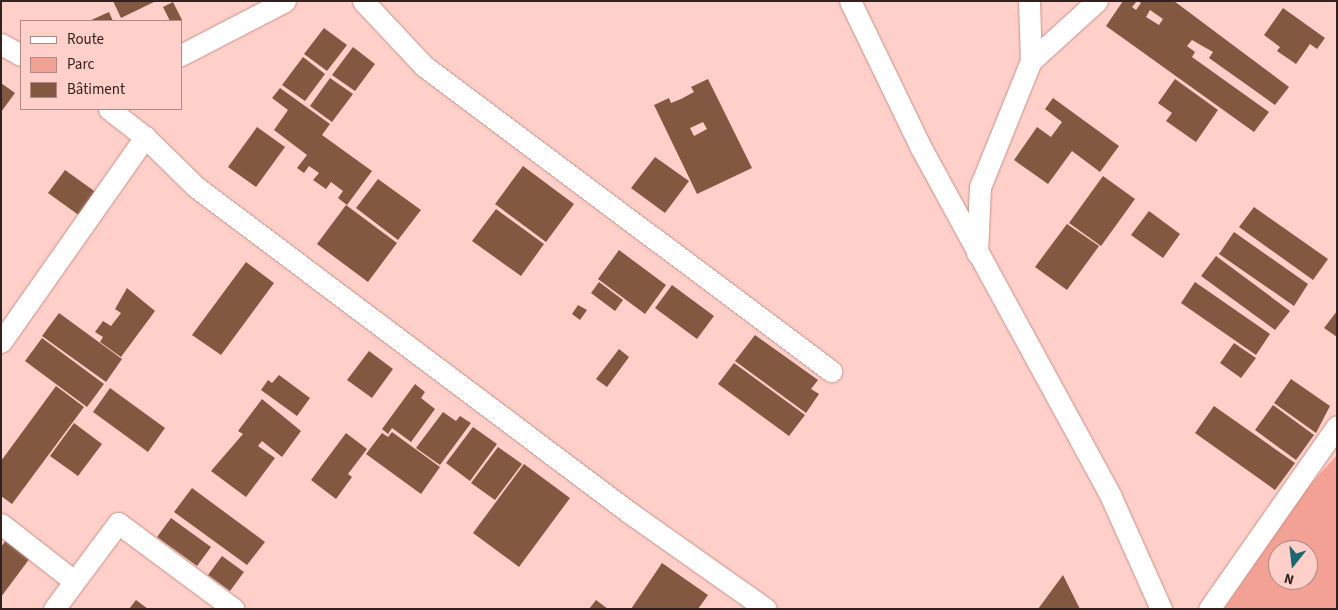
<!DOCTYPE html>
<html>
<head>
<meta charset="utf-8">
<style>
	body { margin:0 }
	#map { position:relative; width:1338px; height:610px; overflow:hidden; background:#ffd0c9; font-family:"Source Sans 3",sans-serif }
	div>[style] { position:absolute }
	.green>* { inset:0; background:#f3a194 }
	.building>* { inset:0; background:#835841 }
	.roads { filter:drop-shadow(0 0 1px #c89289) drop-shadow(0 0 1px #c89289) }
	.street>* { height:21px; margin:-10.5px; padding:0 10.5px; transform-origin:10.5px; border-radius:10.5px; background:#fff }
	span { translate:-50% -50%; white-space:nowrap; text-align:center; line-height:1.15; -webkit-text-stroke:5px #ffd0c9; paint-order:stroke }
	.frame { position:absolute; inset:0; border:2px solid #34201c; pointer-events:none }
	.legend { position:absolute; left:20px; top:20px; width:162px; height:90px; box-sizing:border-box; background:#ffd0c9; border:1px solid #ae8a84; margin:0; padding:6px 9px; list-style:none; font-size:15px; color:#34201c }
	.legend li { display:flex; align-items:center; gap:10px; height:25px }
	.legend b { width:25px; border:1px solid #ae8a84 }
	.north { position:absolute; left:1268px; top:540px; width:50px; height:50px; box-sizing:border-box; background:#ffd0c9; border:1px solid #ae8a84; border-radius:50%; rotate:196deg; font-size:14px; font-weight:700; line-height:20px; text-align:center; color:#34201c }
	.north::after { content:''; display:block; margin:auto; width:18px; height:22px; background:#1d6772; clip-path:polygon(50% 0,100% 100%,50% 72%,0 100%) }
</style>
</head>
<body>
<div id="map">
	<div class="green">
		<div style="clip-path:polygon(evenodd,1337px 455px,1337px 609px,1224px 609px,1306px 489px,1337px 455px,1278px 550px,1308px 550px,1308px 580px,1278px 580px,1278px 550px)"></div>
	</div>
	<div class="building">
		<div style="clip-path:polygon(113px 1px,156px 1px,121px 18px)"></div>
		<div style="clip-path:polygon(evenodd,1123px 1px,1137px 1px,1132px 7px,1136px 10px,1141px 3px,1138px 1px,1174px 1px,1289px 87px,1275px 105px,1209px 58px,1213px 52px,1192px 40px,1187px 46px,1195px 52px,1192px 57px,1269px 112px,1254px 132px,1106px 26px,1123px 1px,1150px 10px,1163px 19px,1159px 25px,1146px 17px,1150px 10px)"></div>
		<div style="clip-path:polygon(173px 2px,182px 20px,180px 21px,170px 21px,163px 7px)"></div>
		<div style="clip-path:polygon(1283px 8px,1325px 38px,1317px 49px,1310px 44px,1296px 64px,1277px 51px,1280px 47px,1264px 35px)"></div>
		<div style="clip-path:polygon(109px 12px,113px 21px,89px 21px)"></div>
		<div style="clip-path:polygon(324px 28px,347px 45px,327px 71px,304px 54px)"></div>
		<div style="clip-path:polygon(353px 47px,375px 64px,355px 91px,332px 75px)"></div>
		<div style="clip-path:polygon(303px 57px,325px 74px,305px 101px,282px 85px)"></div>
		<div style="clip-path:polygon(330px 78px,353px 94px,332px 122px,310px 106px)"></div>
		<div style="clip-path:polygon(evenodd,708px 79px,752px 168px,697px 194px,654px 105px,669px 98px,671px 103px,681px 99px,694px 92px,691px 87px,708px 79px,703px 122px,707px 129px,694px 136px,690px 128px,703px 122px)"></div>
		<div style="clip-path:polygon(1175px 79px,1218px 110px,1196px 142px,1166px 121px,1172px 113px,1158px 103px)"></div>
		<div style="clip-path:polygon(1px 83px,15px 93px,1px 112px)"></div>
		<div style="clip-path:polygon(280px 88px,330px 124px,322px 135px,372px 171px,347px 205px,338px 198px,343px 191px,331px 182px,326px 189px,313px 180px,319px 173px,309px 166px,304px 173px,297px 168px,307px 155px,274px 130px,288px 110px,272px 98px)"></div>
		<div style="clip-path:polygon(1053px 98px,1119px 146px,1100px 172px,1072px 151px,1048px 184px,1014px 160px,1037px 127px,1051px 137px,1062px 122px,1045px 109px)"></div>
		<div style="clip-path:polygon(257px 127px,285px 147px,256px 187px,228px 167px)"></div>
		<div style="clip-path:polygon(655px 157px,689px 181px,665px 213px,631px 188px)"></div>
		<div style="clip-path:polygon(523px 166px,574px 204px,546px 242px,495px 204px)"></div>
		<div style="clip-path:polygon(65px 170px,97px 193px,80px 216px,48px 193px)"></div>
		<div style="clip-path:polygon(1103px 176px,1135px 199px,1101px 246px,1069px 223px)"></div>
		<div style="clip-path:polygon(378px 179px,421px 210px,398px 240px,356px 208px)"></div>
		<div style="clip-path:polygon(346px 205px,397px 243px,368px 282px,317px 244px)"></div>
		<div style="clip-path:polygon(1254px 207px,1328px 259px,1313px 280px,1239px 227px)"></div>
		<div style="clip-path:polygon(496px 209px,544px 244px,521px 276px,472px 241px)"></div>
		<div style="clip-path:polygon(1149px 211px,1180px 234px,1163px 258px,1131px 235px)"></div>
		<div style="clip-path:polygon(1067px 224px,1099px 246px,1067px 290px,1035px 267px)"></div>
		<div style="clip-path:polygon(1234px 232px,1308px 284px,1294px 306px,1219px 254px)"></div>
		<div style="clip-path:polygon(619px 250px,666px 285px,645px 314px,598px 279px)"></div>
		<div style="clip-path:polygon(1216px 256px,1290px 311px,1275px 330px,1201px 276px)"></div>
		<div style="clip-path:polygon(246px 262px,274px 283px,221px 355px,192px 335px)"></div>
		<div style="clip-path:polygon(599px 282px,623px 300px,615px 311px,591px 293px)"></div>
		<div style="clip-path:polygon(1195px 282px,1270px 334px,1256px 355px,1181px 303px)"></div>
		<div style="clip-path:polygon(672px 285px,714px 316px,697px 339px,655px 308px)"></div>
		<div style="clip-path:polygon(127px 288px,155px 311px,121px 357px,100px 342px,103px 337px,95px 332px,103px 321px,111px 326px,121px 313px,115px 309px)"></div>
		<div style="clip-path:polygon(578px 305px,587px 310px,580px 320px,572px 314px)"></div>
		<div style="clip-path:polygon(1337px 311px,1337px 337px,1324px 328px)"></div>
		<div style="clip-path:polygon(59px 313px,122px 359px,106px 382px,42px 336px)"></div>
		<div style="clip-path:polygon(755px 335px,818px 380px,811px 389px,819px 394px,806px 413px,735px 361px)"></div>
		<div style="clip-path:polygon(42px 338px,104px 384px,87px 407px,25px 361px)"></div>
		<div style="clip-path:polygon(1234px 343px,1256px 358px,1241px 378px,1220px 363px)"></div>
		<div style="clip-path:polygon(619px 349px,629px 357px,607px 387px,596px 379px)"></div>
		<div style="clip-path:polygon(369px 351px,393px 369px,372px 398px,347px 380px)"></div>
		<div style="clip-path:polygon(734px 363px,805px 415px,789px 436px,718px 384px)"></div>
		<div style="clip-path:polygon(279px 375px,310px 398px,297px 416px,261px 390px,268px 380px,272px 383px)"></div>
		<div style="clip-path:polygon(1291px 379px,1330px 406px,1316px 433px,1274px 403px)"></div>
		<div style="clip-path:polygon(415px 384px,425px 392px,421px 398px,435px 409px,411px 442px,392px 428px,388px 434px,382px 429px)"></div>
		<div style="clip-path:polygon(56px 386px,84px 407px,12px 504px,1px 496px,1px 461px)"></div>
		<div style="clip-path:polygon(110px 388px,165px 428px,148px 452px,93px 412px)"></div>
		<div style="clip-path:polygon(262px 399px,301px 431px,282px 457px,262px 441px,258px 446px,275px 458px,246px 497px,211px 471px,243px 434px,238px 431px)"></div>
		<div style="clip-path:polygon(1273px 405px,1314px 435px,1296px 460px,1255px 430px)"></div>
		<div style="clip-path:polygon(1214px 406px,1295px 463px,1275px 490px,1195px 433px)"></div>
		<div style="clip-path:polygon(443px 412px,456px 421px,460px 416px,471px 423px,440px 465px,416px 448px)"></div>
		<div style="clip-path:polygon(74px 423px,102px 444px,78px 476px,50px 456px)"></div>
		<div style="clip-path:polygon(473px 427px,497px 444px,470px 481px,446px 463px)"></div>
		<div style="clip-path:polygon(392px 432px,440px 467px,421px 494px,366px 454px,382px 433px,388px 437px)"></div>
		<div style="clip-path:polygon(346px 433px,367px 449px,348px 474px,352px 477px,336px 499px,311px 480px)"></div>
		<div style="clip-path:polygon(498px 447px,522px 464px,495px 500px,471px 483px)"></div>
		<div style="clip-path:polygon(524px 464px,570px 498px,519px 567px,473px 533px)"></div>
		<div style="clip-path:polygon(192px 488px,265px 542px,247px 565px,174px 512px)"></div>
		<div style="clip-path:polygon(171px 518px,211px 547px,197px 566px,157px 537px)"></div>
		<div style="clip-path:polygon(6px 540px,30px 558px,1px 597px,1px 547px)"></div>
		<div style="clip-path:polygon(222px 556px,244px 572px,230px 591px,208px 575px)"></div>
		<div style="clip-path:polygon(662px 563px,708px 595px,698px 609px,631px 609px)"></div>
		<div style="clip-path:polygon(1063px 575px,1080px 609px,1038px 609px)"></div>
		<div style="clip-path:polygon(136px 600px,148px 609px,129px 609px)"></div>
		<div style="clip-path:polygon(596px 600px,608px 609px,589px 609px)"></div>
	</div>
	<div class="roads">
		<div class="street">
			<div style="left:363px;top:1px;width:89px;rotate:46.8deg"></div>
			<div style="left:424px;top:66px;width:509px;rotate:36.85deg"></div>
			<div style="left:850px;top:1px;width:161px;rotate:64.2deg"></div>
			<div style="left:920px;top:146px;width:400px;rotate:61.4deg"></div>
			<div style="left:1111px;top:497px;width:123px;rotate:65.9deg"></div>
			<div style="left:1px;top:44px;width:23px;rotate:29deg"></div>
			<div style="left:181px;top:55px;width:117px;rotate:-27.4deg"></div>
			<div style="left:1031px;top:61px;width:89px;rotate:-42.3deg"></div>
			<div style="left:109px;top:109px;width:46px;rotate:37.9deg"></div>
			<div style="left:145px;top:137px;width:71px;rotate:44.4deg"></div>
			<div style="left:196px;top:187px;width:543px;rotate:36.91deg"></div>
			<div style="left:630px;top:513px;width:166px;rotate:35.2deg"></div>
			<div style="left:977px;top:253px;width:66px;rotate:-87.4deg"></div>
			<div style="left:980px;top:187px;width:136px;rotate:-68deg"></div>
			<div style="left:1031px;top:61px;width:60px;rotate:-91.9deg"></div>
			<div style="left:1px;top:342px;width:251px;rotate:-54.9deg"></div>
			<div style="left:1px;top:524px;width:93px;rotate:38deg"></div>
			<div style="left:54px;top:609px;width:107px;rotate:-53.3deg"></div>
			<div style="left:118px;top:523px;width:144px;rotate:36.6deg"></div>
			<div style="left:1209px;top:609px;width:223px;rotate:-55deg"></div>
		</div>
	</div>
	<div class="frame"></div>
	<ul class="legend">
	<li><b style="height:6px;background:#fff"></b>Route</li>
	<li><b style="height:14px;background:#f3a194"></b>Parc</li>
	<li><b style="height:14px;background:#835841"></b>Bâtiment</li>
	</ul>
	<div class="north">N</div>
</div>
</body>
</html>
